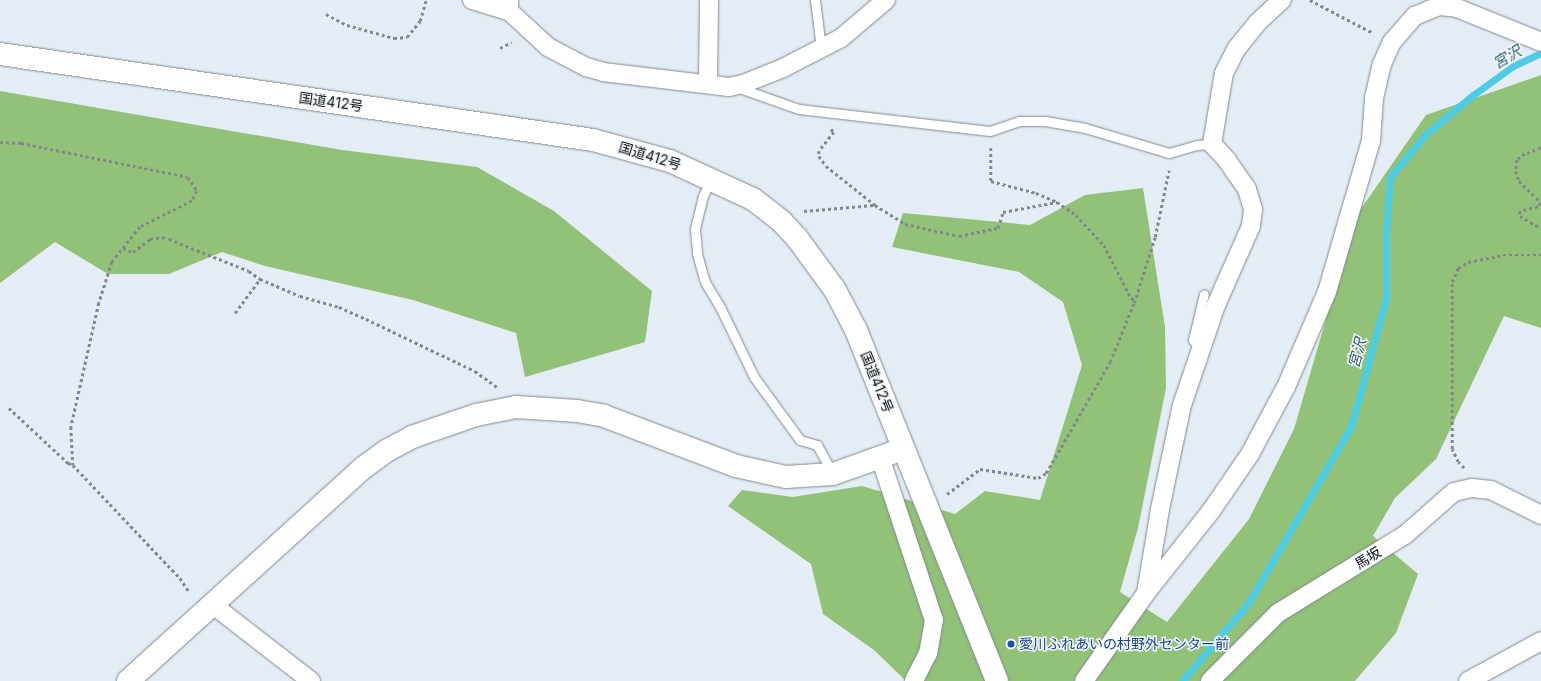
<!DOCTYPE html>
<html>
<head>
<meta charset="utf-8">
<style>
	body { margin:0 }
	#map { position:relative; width:1541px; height:681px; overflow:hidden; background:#e4edf5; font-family:Inter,"Noto Sans JP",sans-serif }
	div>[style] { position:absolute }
	.forest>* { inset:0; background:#91c277 }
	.stream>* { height:7px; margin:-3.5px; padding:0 3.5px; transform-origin:3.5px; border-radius:3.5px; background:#4dcce6 }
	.path>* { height:2.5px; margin-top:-1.25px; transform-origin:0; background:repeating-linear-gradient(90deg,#81888d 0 3px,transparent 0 6px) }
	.roads { filter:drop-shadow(0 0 1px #80888f) drop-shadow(0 0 1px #80888f) }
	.lane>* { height:9px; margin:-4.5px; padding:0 4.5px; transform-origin:4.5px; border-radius:4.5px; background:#fff }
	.street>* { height:18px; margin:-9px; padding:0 9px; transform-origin:9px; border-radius:9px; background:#fff }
	.secondary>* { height:22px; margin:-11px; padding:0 11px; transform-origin:11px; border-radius:11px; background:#fff }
	.highway>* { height:22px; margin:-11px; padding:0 11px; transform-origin:11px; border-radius:11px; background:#fff }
	.dots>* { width:11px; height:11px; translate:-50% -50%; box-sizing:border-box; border:2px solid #f4f9fe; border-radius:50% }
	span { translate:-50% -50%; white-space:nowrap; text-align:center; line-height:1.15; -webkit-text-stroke:3px #f4f9fe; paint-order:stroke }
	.street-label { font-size:14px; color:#111417 }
	.transit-label { font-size:14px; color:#164399 }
	.left { translate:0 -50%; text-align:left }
	.water-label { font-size:15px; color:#2b5f6a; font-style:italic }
</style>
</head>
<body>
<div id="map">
	<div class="forest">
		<div style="clip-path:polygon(1541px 75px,1541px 328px,1504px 316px,1436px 459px,1395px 498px,1373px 536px,1418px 574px,1396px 633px,1355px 681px,906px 681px,874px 650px,823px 614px,811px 564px,728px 506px,742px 490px,793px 497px,862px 486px,955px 514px,985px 491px,1040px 500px,1082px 365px,1063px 302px,1019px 272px,892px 247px,903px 213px,1030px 225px,1085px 195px,1143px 188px,1165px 327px,1166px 388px,1138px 528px,1120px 592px,1167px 622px,1249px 519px,1294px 429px,1356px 216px,1426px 115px)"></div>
		<div style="clip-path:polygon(0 91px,342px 150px,477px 167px,554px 211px,652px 291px,645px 342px,525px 377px,516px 333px,413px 300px,265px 266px,222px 252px,169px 274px,108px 274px,55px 242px,0 283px)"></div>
	</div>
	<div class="stream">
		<div style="left:1182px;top:681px;width:104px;rotate:-49.7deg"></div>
		<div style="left:1249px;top:602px;width:203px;rotate:-59.8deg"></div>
		<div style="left:1351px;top:427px;width:134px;rotate:-74.8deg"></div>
		<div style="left:1386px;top:298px;width:66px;rotate:-90deg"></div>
		<div style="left:1386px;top:232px;width:55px;rotate:-85.8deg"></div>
		<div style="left:1390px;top:177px;width:56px;rotate:-50.1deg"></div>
		<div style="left:1426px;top:134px;width:61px;rotate:-39.7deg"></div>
		<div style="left:1473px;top:95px;width:49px;rotate:-35.9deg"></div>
		<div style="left:1513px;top:66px;width:31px;rotate:-25deg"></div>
	</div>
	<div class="path">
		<div style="left:1310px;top:0;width:71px;rotate:27.6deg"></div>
		<div style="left:326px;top:14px;width:24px;rotate:28deg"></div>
		<div style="left:347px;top:25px;width:49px;rotate:15.5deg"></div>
		<div style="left:394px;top:38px;width:13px;rotate:-4deg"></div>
		<div style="left:407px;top:37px;width:21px;rotate:-51deg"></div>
		<div style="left:420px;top:21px;width:22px;rotate:-74deg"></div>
		<div style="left:500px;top:48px;width:13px;rotate:-27deg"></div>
		<div style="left:831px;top:129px;width:4px;rotate:45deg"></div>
		<div style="left:834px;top:132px;width:24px;rotate:128deg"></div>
		<div style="left:819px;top:151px;width:5px;rotate:90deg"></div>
		<div style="left:819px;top:156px;width:12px;rotate:55deg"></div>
		<div style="left:826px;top:166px;width:63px;rotate:38.5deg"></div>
		<div style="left:875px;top:205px;width:36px;rotate:32deg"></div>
		<div style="left:905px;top:224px;width:55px;rotate:12.5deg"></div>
		<div style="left:959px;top:236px;width:40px;rotate:-12deg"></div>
		<div style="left:998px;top:228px;width:17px;rotate:-73deg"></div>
		<div style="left:1003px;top:212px;width:55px;rotate:-10.5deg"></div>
		<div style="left:0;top:142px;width:21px;rotate:3deg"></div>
		<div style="left:21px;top:143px;width:170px;rotate:11.5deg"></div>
		<div style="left:188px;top:177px;width:17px;rotate:57deg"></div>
		<div style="left:197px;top:191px;width:11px;rotate:117deg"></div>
		<div style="left:192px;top:201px;width:58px;rotate:153.4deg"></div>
		<div style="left:140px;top:227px;width:45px;rotate:128.7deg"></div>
		<div style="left:112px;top:262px;width:43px;rotate:107.6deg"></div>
		<div style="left:99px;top:303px;width:127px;rotate:102.7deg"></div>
		<div style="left:71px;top:427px;width:38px;rotate:87deg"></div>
		<div style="left:991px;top:148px;width:33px;rotate:90deg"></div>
		<div style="left:991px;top:181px;width:47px;rotate:14.9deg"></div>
		<div style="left:1036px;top:193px;width:23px;rotate:23deg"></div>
		<div style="left:1057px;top:202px;width:23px;rotate:34deg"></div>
		<div style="left:1076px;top:215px;width:41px;rotate:47deg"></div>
		<div style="left:1104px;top:245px;width:59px;rotate:63deg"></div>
		<div style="left:1131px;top:298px;width:4px;rotate:27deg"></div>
		<div style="left:1541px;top:148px;width:17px;rotate:159deg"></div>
		<div style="left:1525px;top:154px;width:10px;rotate:143deg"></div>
		<div style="left:1517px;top:160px;width:11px;rotate:95deg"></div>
		<div style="left:1516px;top:171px;width:10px;rotate:73deg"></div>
		<div style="left:1519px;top:181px;width:30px;rotate:44deg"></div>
		<div style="left:1541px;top:203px;width:5px;rotate:127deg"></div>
		<div style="left:1538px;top:207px;width:18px;rotate:167deg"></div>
		<div style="left:1520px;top:211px;width:5px;rotate:90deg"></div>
		<div style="left:1520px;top:216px;width:24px;rotate:30deg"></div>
		<div style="left:804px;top:211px;width:70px;rotate:-4.9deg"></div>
		<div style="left:123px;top:248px;width:11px;rotate:22deg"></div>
		<div style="left:133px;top:252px;width:21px;rotate:-37deg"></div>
		<div style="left:150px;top:239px;width:12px;rotate:-9deg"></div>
		<div style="left:162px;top:237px;width:7px;rotate:16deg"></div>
		<div style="left:169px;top:239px;width:86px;rotate:21.8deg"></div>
		<div style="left:249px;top:271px;width:14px;rotate:36deg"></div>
		<div style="left:260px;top:279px;width:43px;rotate:23deg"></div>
		<div style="left:300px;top:296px;width:41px;rotate:15.8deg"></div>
		<div style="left:339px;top:307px;width:30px;rotate:24deg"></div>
		<div style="left:366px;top:319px;width:121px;rotate:25.5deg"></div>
		<div style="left:475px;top:371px;width:27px;rotate:36deg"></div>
		<div style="left:235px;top:313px;width:42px;rotate:-53.7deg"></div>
		<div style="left:9px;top:408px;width:81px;rotate:43deg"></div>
		<div style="left:68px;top:463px;width:5px;rotate:22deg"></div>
		<div style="left:73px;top:465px;width:156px;rotate:46.6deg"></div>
		<div style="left:180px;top:578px;width:18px;rotate:56deg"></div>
		<div style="left:1464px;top:468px;width:8px;rotate:-135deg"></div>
		<div style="left:1458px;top:462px;width:14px;rotate:-115deg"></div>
		<div style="left:1452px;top:449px;width:167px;rotate:-90deg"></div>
		<div style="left:1452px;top:282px;width:15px;rotate:-67deg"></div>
		<div style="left:1458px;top:268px;width:12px;rotate:-31deg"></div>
		<div style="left:1468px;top:262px;width:36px;rotate:-11deg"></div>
		<div style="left:1503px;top:255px;width:38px"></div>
		<div style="left:947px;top:494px;width:41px;rotate:-37.1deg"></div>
		<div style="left:980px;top:469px;width:59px;rotate:8.8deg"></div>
		<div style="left:1038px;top:478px;width:9px;rotate:-32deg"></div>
		<div style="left:1046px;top:473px;width:128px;rotate:-60deg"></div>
		<div style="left:1110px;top:362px;width:64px;rotate:-67.9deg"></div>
		<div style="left:1134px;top:303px;width:69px;rotate:-72.3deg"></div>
		<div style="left:1155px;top:237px;width:68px;rotate:-78.2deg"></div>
	</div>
	<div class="roads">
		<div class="lane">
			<div style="left:815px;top:0;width:48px;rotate:82.9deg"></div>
			<div style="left:743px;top:84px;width:6px;rotate:72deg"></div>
			<div style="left:745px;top:90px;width:57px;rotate:19.4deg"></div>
			<div style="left:799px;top:109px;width:192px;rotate:6.6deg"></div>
			<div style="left:990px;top:131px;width:31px;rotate:-19deg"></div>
			<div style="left:1019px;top:121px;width:26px"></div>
			<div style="left:1045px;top:121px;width:41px;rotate:9.9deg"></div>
			<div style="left:1085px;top:128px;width:88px;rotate:16.6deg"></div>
			<div style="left:1169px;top:153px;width:29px;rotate:-16deg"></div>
			<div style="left:1197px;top:145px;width:15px;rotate:-4deg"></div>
			<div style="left:711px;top:180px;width:18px;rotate:117deg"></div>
			<div style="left:703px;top:196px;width:34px;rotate:104deg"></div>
			<div style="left:695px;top:229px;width:25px;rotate:85deg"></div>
			<div style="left:697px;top:254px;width:29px;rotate:74deg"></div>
			<div style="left:705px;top:282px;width:31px;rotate:59deg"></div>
			<div style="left:721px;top:309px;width:76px;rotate:64.1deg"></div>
			<div style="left:754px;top:377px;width:78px;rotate:53.9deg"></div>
			<div style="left:800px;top:440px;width:18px;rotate:16deg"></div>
			<div style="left:817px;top:445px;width:33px;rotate:61deg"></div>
			<div style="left:1200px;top:348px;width:11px;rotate:-131deg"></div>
			<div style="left:1193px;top:340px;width:47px;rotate:-76.6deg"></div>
		</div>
		<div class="street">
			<div style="left:472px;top:0;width:39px;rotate:17deg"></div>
			<div style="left:509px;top:11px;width:11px;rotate:-90deg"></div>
			<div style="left:509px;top:11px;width:53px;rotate:42.7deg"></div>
			<div style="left:548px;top:47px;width:43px;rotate:27.8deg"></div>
			<div style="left:586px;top:67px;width:18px;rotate:16deg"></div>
			<div style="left:603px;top:72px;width:127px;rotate:6.8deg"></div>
			<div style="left:729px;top:87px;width:14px;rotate:-12deg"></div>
			<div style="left:743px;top:84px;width:43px;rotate:-21.8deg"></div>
			<div style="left:783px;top:68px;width:65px;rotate:-27.3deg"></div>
			<div style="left:841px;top:38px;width:59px;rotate:-40.2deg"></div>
			<div style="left:708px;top:84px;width:84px;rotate:-89.3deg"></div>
			<div style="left:880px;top:457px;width:172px;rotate:71.7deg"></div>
			<div style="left:934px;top:620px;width:34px;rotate:100deg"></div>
			<div style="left:928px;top:653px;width:31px;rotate:117deg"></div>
			<div style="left:1146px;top:593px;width:85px;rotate:-80.5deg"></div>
			<div style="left:1160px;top:509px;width:106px;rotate:-78.1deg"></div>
			<div style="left:1182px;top:405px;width:106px;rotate:-71.2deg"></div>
			<div style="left:1216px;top:305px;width:86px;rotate:-66.1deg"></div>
			<div style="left:1251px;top:226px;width:17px;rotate:-83deg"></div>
			<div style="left:1253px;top:209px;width:21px;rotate:-107deg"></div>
			<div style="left:1247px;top:189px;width:35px;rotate:-125deg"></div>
			<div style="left:1227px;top:160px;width:22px;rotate:-133deg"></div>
			<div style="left:1212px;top:144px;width:72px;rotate:-80.4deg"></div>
			<div style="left:1224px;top:73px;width:28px;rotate:-63deg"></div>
			<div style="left:1237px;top:48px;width:32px;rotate:-51deg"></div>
			<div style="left:1257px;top:23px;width:34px;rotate:-43deg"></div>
			<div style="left:213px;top:605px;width:124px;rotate:37.8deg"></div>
			<div style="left:1084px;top:681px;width:108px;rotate:-54.8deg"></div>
			<div style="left:1146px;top:593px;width:105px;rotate:-51.6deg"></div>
			<div style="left:1211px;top:511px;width:69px;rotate:-55.6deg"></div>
			<div style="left:1250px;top:454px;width:76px;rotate:-61.8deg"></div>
			<div style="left:1286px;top:387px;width:103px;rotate:-66.7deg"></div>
			<div style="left:1327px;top:292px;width:157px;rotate:-73.8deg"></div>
			<div style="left:1371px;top:141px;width:43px;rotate:-86deg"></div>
			<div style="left:1374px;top:98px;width:35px;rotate:-77deg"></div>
			<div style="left:1382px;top:64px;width:24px;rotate:-66deg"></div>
			<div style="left:1392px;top:42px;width:35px;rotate:-49deg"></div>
			<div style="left:1415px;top:16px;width:26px;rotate:-23deg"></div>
			<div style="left:1439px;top:6px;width:18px;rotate:6deg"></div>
			<div style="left:1457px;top:8px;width:91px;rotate:22deg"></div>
			<div style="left:1210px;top:681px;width:96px;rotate:-45deg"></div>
			<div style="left:1278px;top:613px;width:149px;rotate:-31.6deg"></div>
			<div style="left:1405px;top:535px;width:65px;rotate:-41.3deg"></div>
			<div style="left:1454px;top:492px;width:18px;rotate:-13deg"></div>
			<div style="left:1472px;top:488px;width:19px;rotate:6deg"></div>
			<div style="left:1491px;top:490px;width:56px;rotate:26.6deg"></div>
			<div style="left:1468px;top:681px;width:83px;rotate:-28.7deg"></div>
		</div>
		<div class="secondary">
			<div style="left:128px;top:681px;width:317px;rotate:-42.2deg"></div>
			<div style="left:363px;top:468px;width:29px;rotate:-36deg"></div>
			<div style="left:386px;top:451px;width:30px;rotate:-28deg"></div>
			<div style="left:412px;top:437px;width:68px;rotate:-19deg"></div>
			<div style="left:476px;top:415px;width:41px;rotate:-11.3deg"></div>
			<div style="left:516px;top:407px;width:61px;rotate:3.8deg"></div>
			<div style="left:577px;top:411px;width:27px;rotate:10deg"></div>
			<div style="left:604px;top:416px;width:141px;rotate:20.7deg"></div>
			<div style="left:736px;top:466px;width:51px;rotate:12.4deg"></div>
			<div style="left:786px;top:477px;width:47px;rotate:-3.7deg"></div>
			<div style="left:833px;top:474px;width:74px;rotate:-19.7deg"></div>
		</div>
		<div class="highway">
			<div style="left:0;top:54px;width:599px;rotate:8.25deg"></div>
			<div style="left:593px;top:140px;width:80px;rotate:15.3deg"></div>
			<div style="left:670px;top:161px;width:91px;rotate:24.6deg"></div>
			<div style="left:753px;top:199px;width:37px;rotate:38deg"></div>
			<div style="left:782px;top:222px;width:22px;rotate:47deg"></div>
			<div style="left:797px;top:238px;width:64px;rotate:53.8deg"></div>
			<div style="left:835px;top:290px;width:45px;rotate:62.3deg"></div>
			<div style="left:856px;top:330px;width:378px;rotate:68.1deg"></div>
		</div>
	</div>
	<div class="dots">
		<div style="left:1011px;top:644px;background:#1a4fb4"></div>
	</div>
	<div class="street-label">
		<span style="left:331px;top:102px;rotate:8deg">国道412号</span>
		<span style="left:650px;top:156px;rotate:17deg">国道412号</span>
		<span style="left:877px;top:382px;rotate:68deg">国道412号</span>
		<span style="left:1368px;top:558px;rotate:-32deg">馬坂</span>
	</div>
	<div class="transit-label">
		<span class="left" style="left:1019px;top:644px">愛川ふれあいの村野外センター前</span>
	</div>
	<div class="water-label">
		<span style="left:1507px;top:57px;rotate:-30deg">宮沢</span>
		<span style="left:1357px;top:353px;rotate:-75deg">宮沢</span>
	</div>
</div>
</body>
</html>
